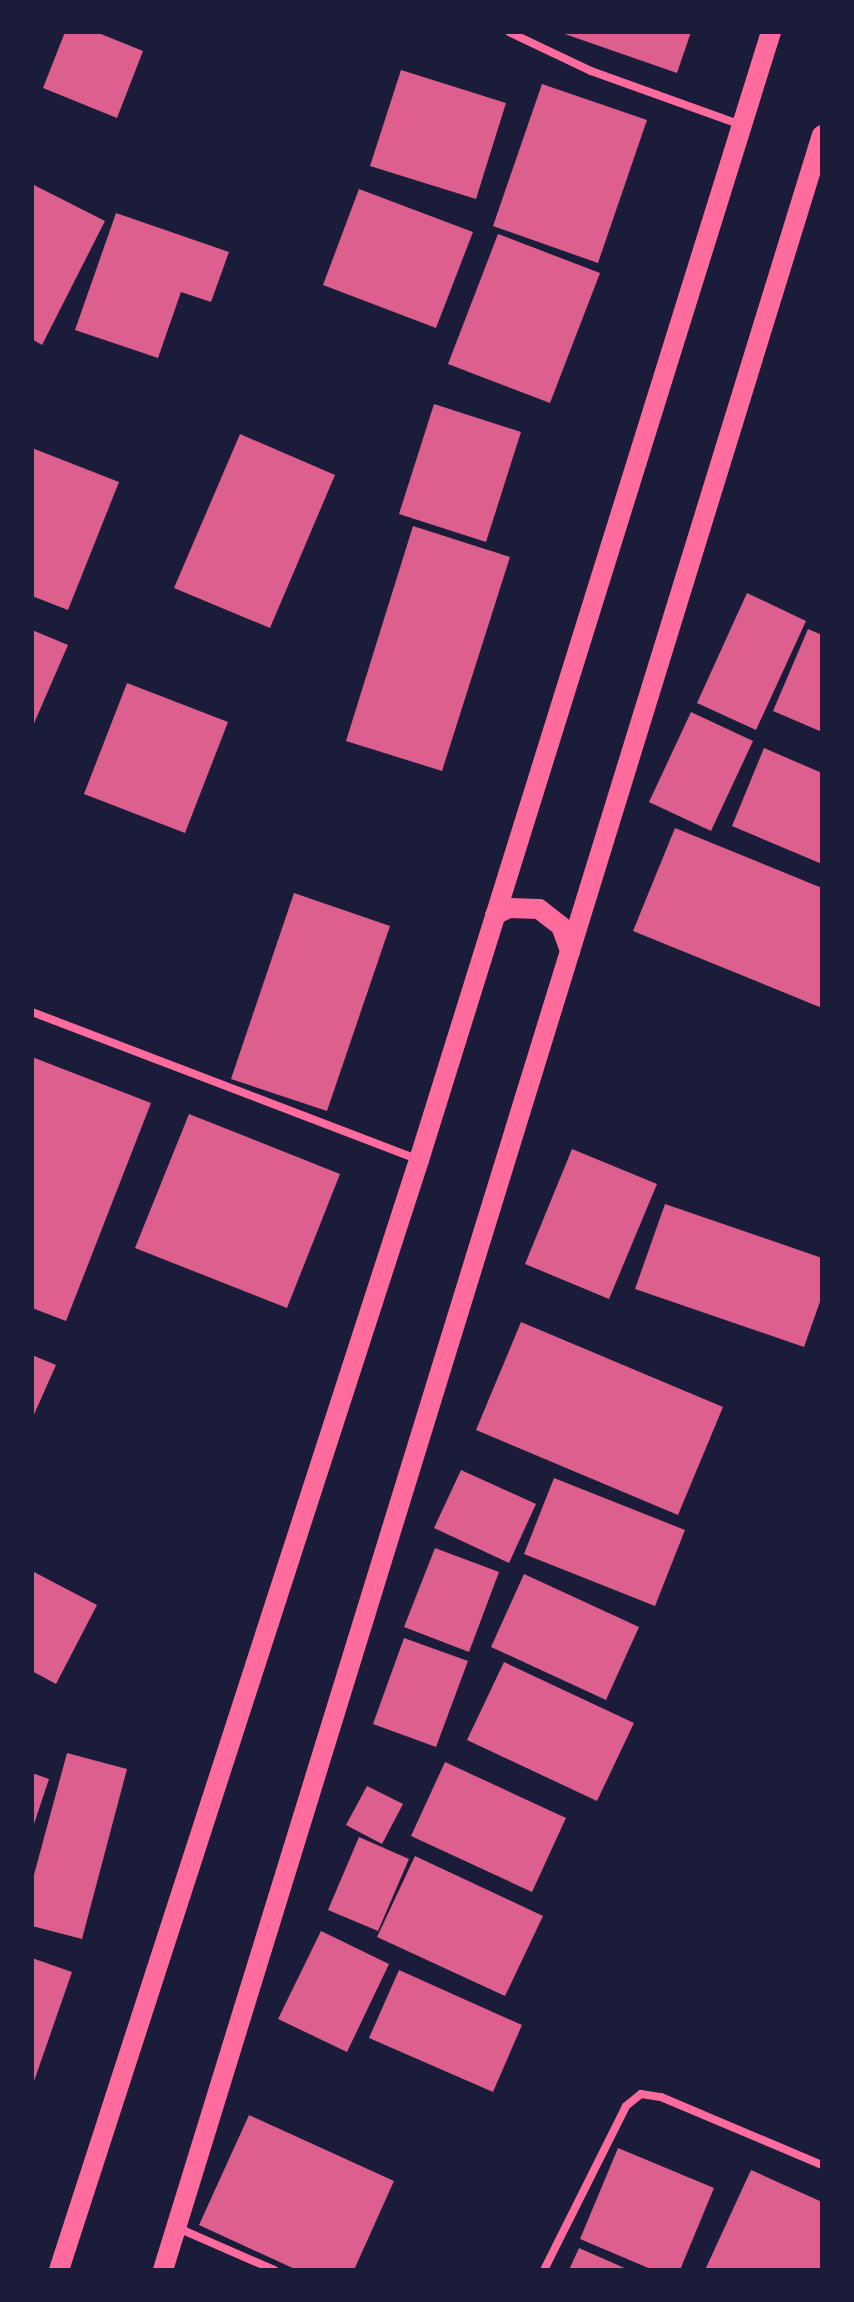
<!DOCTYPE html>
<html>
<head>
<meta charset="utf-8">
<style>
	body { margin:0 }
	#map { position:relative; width:854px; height:2302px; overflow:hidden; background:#1b1b3a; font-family:Mulish,sans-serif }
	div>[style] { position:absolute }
	.building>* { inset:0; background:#dd5f8e }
	.minor>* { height:8px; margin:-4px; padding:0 4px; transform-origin:4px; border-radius:4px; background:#ff6b9d }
	.primary>* { height:20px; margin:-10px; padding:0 10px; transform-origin:10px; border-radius:10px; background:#ff6b9d }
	span { translate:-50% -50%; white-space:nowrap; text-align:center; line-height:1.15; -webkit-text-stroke:7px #1b1b3a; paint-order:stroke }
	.frame { position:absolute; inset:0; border:34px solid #1b1b3a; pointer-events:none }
</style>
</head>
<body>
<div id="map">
	<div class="building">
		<div style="clip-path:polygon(65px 32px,96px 32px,143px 51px,117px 118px,43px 88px)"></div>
		<div style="clip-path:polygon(559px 32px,691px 32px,677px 73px)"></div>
		<div style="clip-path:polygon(401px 70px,506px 103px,476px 199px,370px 166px)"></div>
		<div style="clip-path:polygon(542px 84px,647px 120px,598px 263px,493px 226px)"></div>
		<div style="clip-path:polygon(32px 184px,105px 221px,42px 345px,32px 339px)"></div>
		<div style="clip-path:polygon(359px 189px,473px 232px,436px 328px,323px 285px)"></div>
		<div style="clip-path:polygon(116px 213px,229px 252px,211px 302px,181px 292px,158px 358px,75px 330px)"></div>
		<div style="clip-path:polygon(498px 234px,600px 273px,550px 403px,448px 364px)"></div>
		<div style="clip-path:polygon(434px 404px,521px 432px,486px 542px,399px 514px)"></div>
		<div style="clip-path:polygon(240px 434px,335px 475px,270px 628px,174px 588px)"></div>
		<div style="clip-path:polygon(32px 448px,119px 482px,68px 610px,32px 596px)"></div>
		<div style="clip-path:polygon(413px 526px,510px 557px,442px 771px,346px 741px)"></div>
		<div style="clip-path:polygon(747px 593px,806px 621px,756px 730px,697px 703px)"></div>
		<div style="clip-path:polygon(808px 629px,822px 635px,822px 732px,773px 711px)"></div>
		<div style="clip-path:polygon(32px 630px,68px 645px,32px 728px)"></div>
		<div style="clip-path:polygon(127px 683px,228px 722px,185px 833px,84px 794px)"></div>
		<div style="clip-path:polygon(691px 712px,753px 741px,711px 831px,649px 802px)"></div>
		<div style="clip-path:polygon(764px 748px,822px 773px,822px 864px,732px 826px)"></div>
		<div style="clip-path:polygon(675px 828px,822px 888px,822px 1008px,633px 931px)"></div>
		<div style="clip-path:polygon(294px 893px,390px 926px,327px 1111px,231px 1079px)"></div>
		<div style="clip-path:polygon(32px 1057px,151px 1103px,66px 1321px,32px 1308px)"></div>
		<div style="clip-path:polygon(189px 1114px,340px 1174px,287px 1308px,135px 1248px)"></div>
		<div style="clip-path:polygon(572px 1149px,657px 1184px,609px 1299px,525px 1264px)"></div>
		<div style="clip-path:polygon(665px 1204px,822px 1258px,822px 1296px,804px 1347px,635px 1289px)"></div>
		<div style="clip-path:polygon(521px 1322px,723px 1407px,678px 1515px,476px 1430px)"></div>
		<div style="clip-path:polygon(32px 1355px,56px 1365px,32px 1419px)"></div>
		<div style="clip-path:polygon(461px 1470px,536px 1504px,509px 1563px,434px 1528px)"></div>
		<div style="clip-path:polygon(554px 1478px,685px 1530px,655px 1606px,524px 1554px)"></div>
		<div style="clip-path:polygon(435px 1548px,499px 1572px,469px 1652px,404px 1627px)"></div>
		<div style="clip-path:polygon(32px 1571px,97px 1605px,56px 1684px,32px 1671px)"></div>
		<div style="clip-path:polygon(524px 1574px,639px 1627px,606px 1700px,491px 1647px)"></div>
		<div style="clip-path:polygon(404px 1638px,468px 1661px,436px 1747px,373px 1724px)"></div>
		<div style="clip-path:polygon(504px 1662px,634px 1723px,597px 1801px,467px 1740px)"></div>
		<div style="clip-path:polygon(67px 1753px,127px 1769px,82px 1939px,32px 1926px,32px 1882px)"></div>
		<div style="clip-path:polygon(445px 1762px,566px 1818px,532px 1892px,411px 1836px)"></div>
		<div style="clip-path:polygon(32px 1773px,49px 1779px,33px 1827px,32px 1827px)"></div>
		<div style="clip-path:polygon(367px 1786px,403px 1804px,382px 1844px,346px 1825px)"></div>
		<div style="clip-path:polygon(359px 1837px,409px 1859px,378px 1931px,328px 1910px)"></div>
		<div style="clip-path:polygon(415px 1856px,543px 1916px,505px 1996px,377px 1937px)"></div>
		<div style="clip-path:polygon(321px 1931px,389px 1964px,347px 2052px,278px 2019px)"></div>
		<div style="clip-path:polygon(32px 1958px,72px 1972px,32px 2087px)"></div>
		<div style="clip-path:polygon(399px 1970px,522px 2025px,493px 2092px,369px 2038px)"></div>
		<div style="clip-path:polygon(249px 2115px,394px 2181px,354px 2270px,297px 2270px,199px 2225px)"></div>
		<div style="clip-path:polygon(618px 2148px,714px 2188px,680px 2270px,653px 2270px,580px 2239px)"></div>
		<div style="clip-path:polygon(751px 2170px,822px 2202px,822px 2270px,705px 2270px)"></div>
		<div style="clip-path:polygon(579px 2248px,629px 2270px,569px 2270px)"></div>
	</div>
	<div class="minor">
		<div style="left:509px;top:32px;width:91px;rotate:25.4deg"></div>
		<div style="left:591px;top:71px;width:159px;rotate:19.8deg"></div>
		<div style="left:32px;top:1012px;width:414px;rotate:20.9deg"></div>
		<div style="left:178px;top:2228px;width:105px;rotate:23.6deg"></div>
		<div style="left:544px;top:2270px;width:183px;rotate:-63.4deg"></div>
		<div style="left:626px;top:2106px;width:19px;rotate:-39deg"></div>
		<div style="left:641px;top:2094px;width:20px;rotate:9deg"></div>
		<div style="left:661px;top:2097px;width:175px;rotate:22.9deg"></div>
	</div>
	<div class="primary">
		<div style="left:495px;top:915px;width:16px;rotate:-27deg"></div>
		<div style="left:509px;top:908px;width:30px;rotate:2deg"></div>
		<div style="left:539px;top:909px;width:28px;rotate:38deg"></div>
		<div style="left:561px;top:926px;width:27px;rotate:70deg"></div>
		<div style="left:59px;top:2270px;width:1167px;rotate:-72.03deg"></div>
		<div style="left:419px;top:1160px;width:1182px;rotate:-72.67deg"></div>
		<div style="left:163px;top:2270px;width:2234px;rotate:-72.85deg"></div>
	</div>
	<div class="frame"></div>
</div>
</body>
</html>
